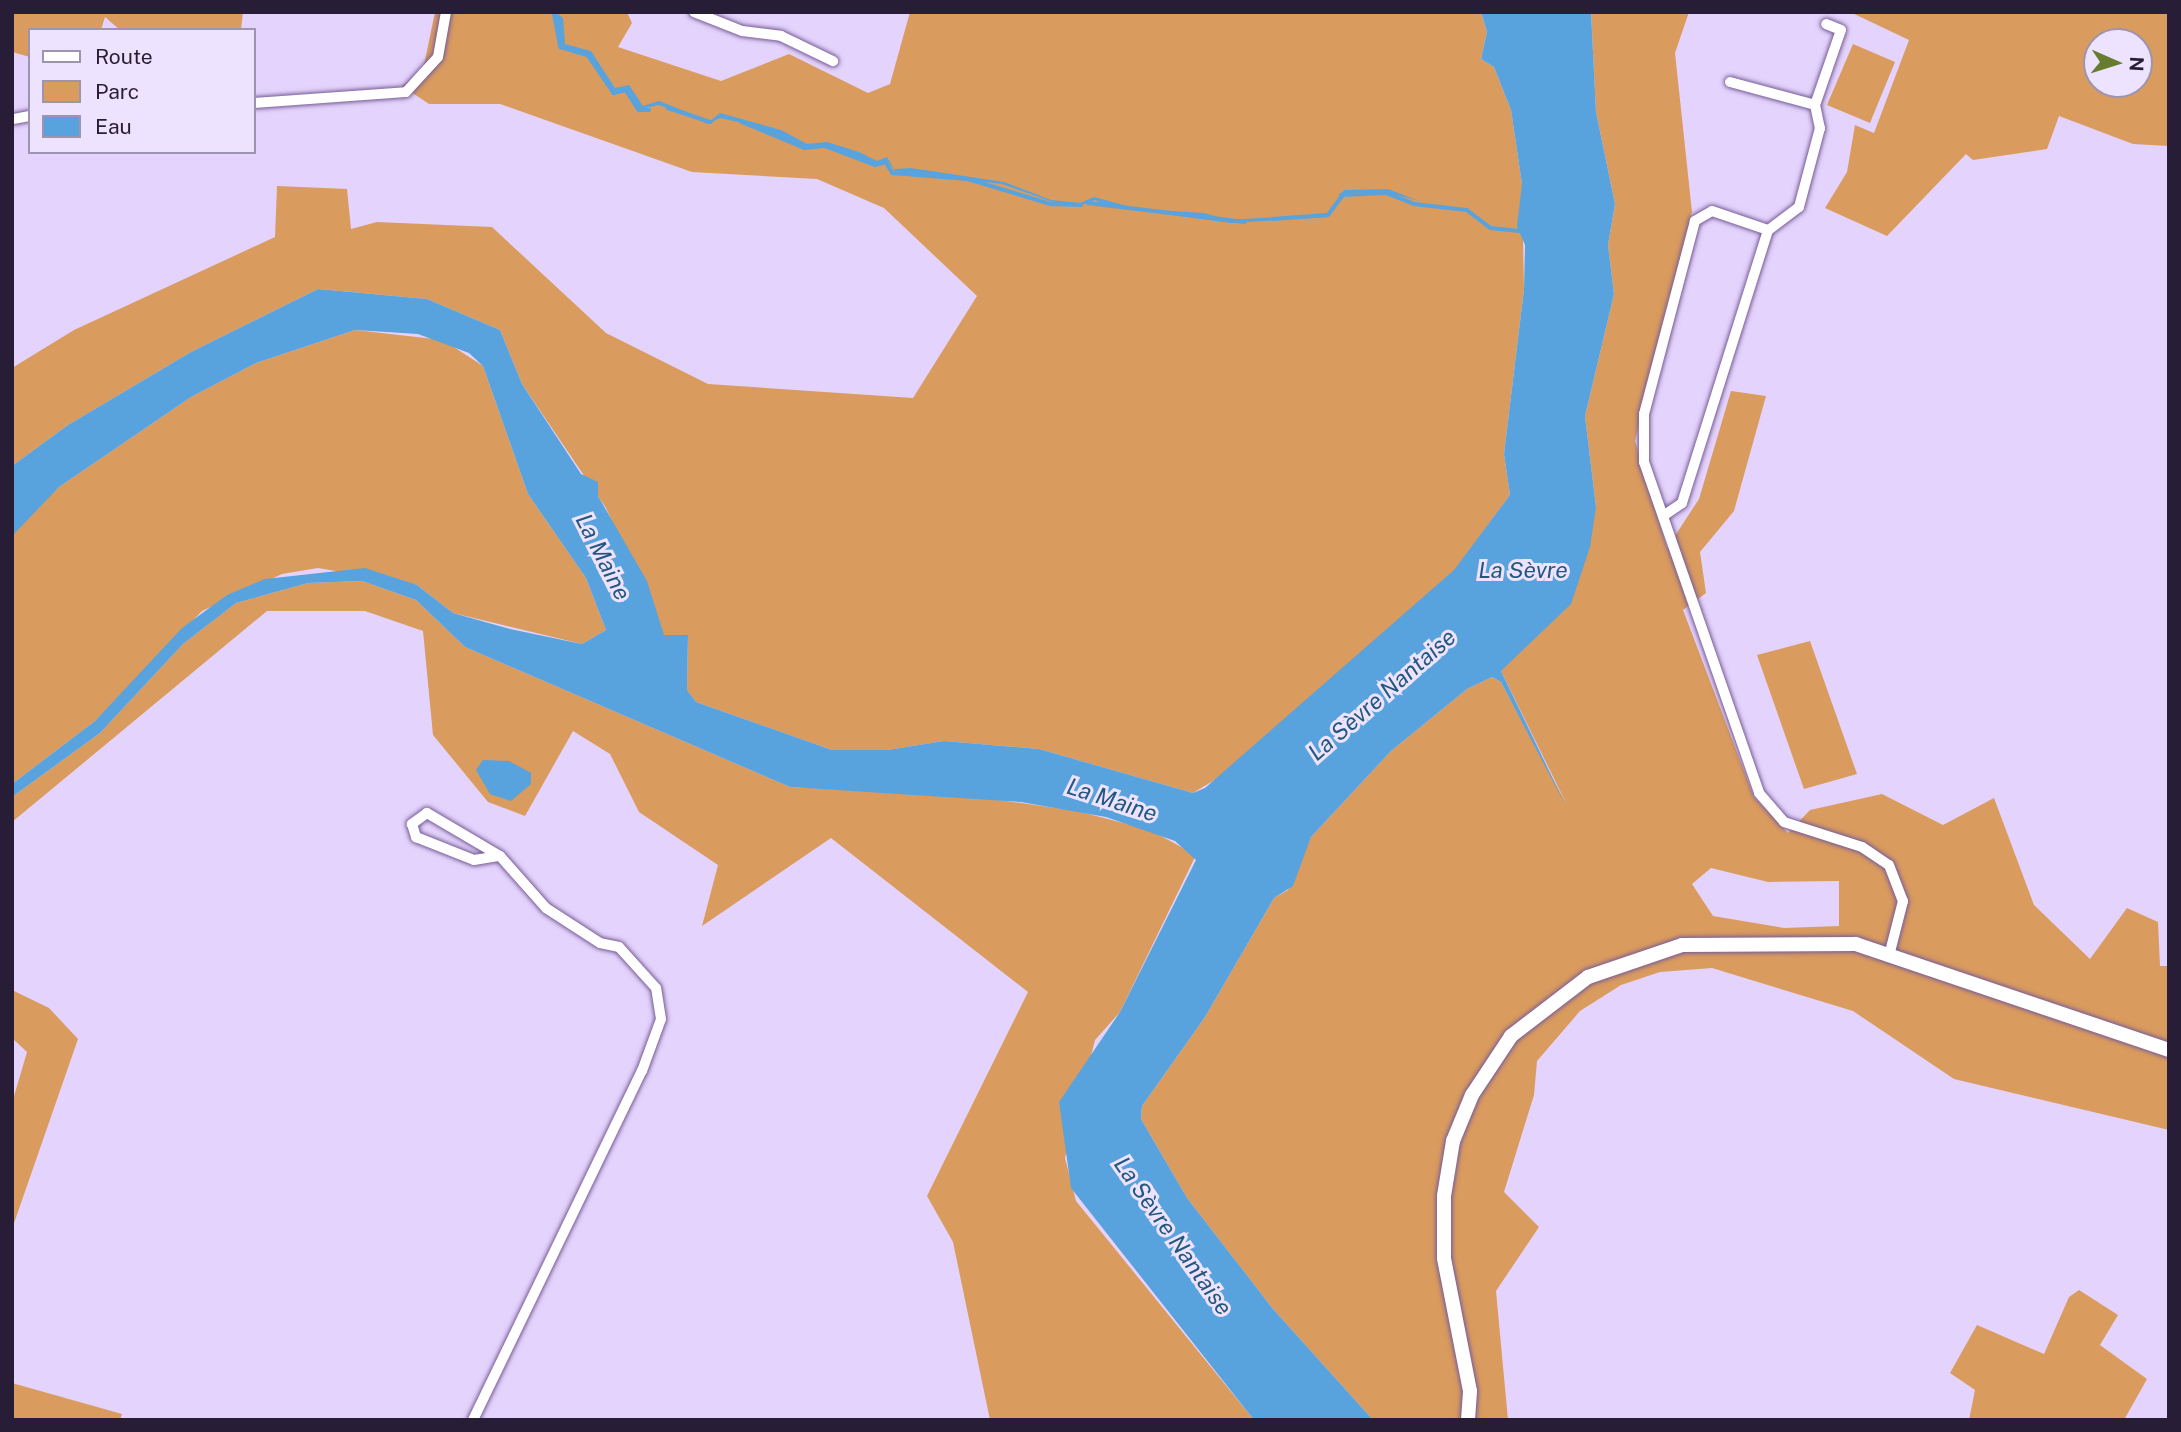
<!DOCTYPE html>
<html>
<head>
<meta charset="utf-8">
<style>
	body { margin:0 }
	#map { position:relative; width:2181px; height:1432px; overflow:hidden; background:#e4d3fc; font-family:"Public Sans",sans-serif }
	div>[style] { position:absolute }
	.green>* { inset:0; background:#da9b5e }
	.water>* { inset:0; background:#58a3dd }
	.stream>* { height:3.5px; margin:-1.75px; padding:0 1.75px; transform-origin:1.75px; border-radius:1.75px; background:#58a3dd }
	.roads { filter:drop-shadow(0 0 2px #775c98) drop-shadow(0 0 2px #775c98) }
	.street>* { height:10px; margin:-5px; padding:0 5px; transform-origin:5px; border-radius:5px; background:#fff }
	.secondary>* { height:14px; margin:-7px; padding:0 7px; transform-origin:7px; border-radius:7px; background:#fff }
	span { translate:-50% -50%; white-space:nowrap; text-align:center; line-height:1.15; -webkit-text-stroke:6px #eee3ff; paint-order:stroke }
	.water-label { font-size:23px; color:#22577f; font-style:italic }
	.frame { position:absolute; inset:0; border:14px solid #281d36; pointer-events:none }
	.legend { position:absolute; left:28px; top:28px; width:228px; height:126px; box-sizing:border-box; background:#eee3ff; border:2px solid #9f94af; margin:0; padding:9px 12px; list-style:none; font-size:21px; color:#281d36 }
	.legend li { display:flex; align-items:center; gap:14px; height:35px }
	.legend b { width:35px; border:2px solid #9f94af }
	.north { position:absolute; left:2083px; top:28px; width:70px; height:70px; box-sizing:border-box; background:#eee3ff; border:2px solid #9f94af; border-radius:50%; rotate:93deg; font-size:19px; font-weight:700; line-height:28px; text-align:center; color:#281d36 }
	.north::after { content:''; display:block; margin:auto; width:24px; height:32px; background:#667d2f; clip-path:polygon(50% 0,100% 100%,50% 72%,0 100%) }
</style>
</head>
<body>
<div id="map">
	<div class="green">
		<div style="clip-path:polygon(12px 12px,243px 12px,241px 30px,120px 30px,105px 17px,101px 30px,30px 30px,30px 57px,12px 52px)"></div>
		<div style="clip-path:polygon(435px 12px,627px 12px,632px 23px,618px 47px,721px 81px,789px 54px,868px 93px,890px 84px,910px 12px,1481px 12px,1487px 32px,1481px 59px,1494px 67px,1511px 110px,1522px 184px,1524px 289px,1504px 454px,1510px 495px,1455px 570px,1231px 770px,1193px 793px,1039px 749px,944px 741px,887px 750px,832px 750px,696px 702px,687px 690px,688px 636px,664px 636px,606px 508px,522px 384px,500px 330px,427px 299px,318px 289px,191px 352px,68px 425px,12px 466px,12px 368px,74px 330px,275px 237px,277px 186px,347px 189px,351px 229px,377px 222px,492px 227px,606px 333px,708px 384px,913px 398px,977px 296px,884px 208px,817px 179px,692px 172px,500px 104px,429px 104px,402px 86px,423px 70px)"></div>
		<div style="clip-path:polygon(evenodd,1591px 12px,1689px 12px,1675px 53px,1692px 212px,1635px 441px,1667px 548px,1699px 499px,1731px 391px,1766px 396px,1734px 511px,1700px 552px,1706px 593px,1683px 610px,1754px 797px,1788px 833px,1810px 810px,1882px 794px,1943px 825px,1994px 798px,2034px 905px,2090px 959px,2127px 908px,2158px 922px,2160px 966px,2169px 966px,2169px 1130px,1954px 1079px,1853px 1011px,1712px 968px,1660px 972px,1621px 985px,1580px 1011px,1537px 1061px,1534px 1095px,1504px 1192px,1539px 1227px,1496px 1291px,1508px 1420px,1373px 1420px,1273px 1309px,1187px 1198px,1141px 1119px,1142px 1106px,1205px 1017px,1274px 898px,1288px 890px,1311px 837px,1391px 751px,1467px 689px,1492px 677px,1501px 682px,1567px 805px,1501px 671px,1596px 507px,1585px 416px,1614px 294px,1608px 245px,1615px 204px,1596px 112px,1591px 12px,1711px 868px,1768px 882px,1839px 881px,1839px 926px,1784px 928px,1713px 916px,1692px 884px,1711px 868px)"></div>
		<div style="clip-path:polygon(evenodd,1850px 12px,2169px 12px,2169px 146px,2133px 144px,2059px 116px,2047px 149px,1973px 160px,1966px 154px,1887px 236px,1825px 208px,1847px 172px,1855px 125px,1874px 133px,1909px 40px,1850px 12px,2097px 42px,2139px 42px,2139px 84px,2097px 84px,2097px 42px)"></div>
		<div style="clip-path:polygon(1853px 44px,1895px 62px,1870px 123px,1827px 105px)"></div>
		<div style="clip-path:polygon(355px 330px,443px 340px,483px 366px,528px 494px,586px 578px,606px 630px,582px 644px,453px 613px,417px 585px,318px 568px,282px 574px,202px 611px,95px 721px,12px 784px,12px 536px,24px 519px,59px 487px,191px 397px,256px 363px)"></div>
		<div style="clip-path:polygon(362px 581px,416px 600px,465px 647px,790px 787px,978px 797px,1077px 811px,1150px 830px,1196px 855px,1120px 1012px,1095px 1040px,1065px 1158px,1076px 1201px,1254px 1420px,990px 1420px,953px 1242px,927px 1196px,1028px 992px,831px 838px,702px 926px,718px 865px,639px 812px,610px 754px,573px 731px,525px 816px,488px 802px,433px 735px,423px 631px,365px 611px,267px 611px,12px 822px,12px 797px,100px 733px,183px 644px,236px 603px,308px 583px)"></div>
		<div style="clip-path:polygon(1810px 641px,1857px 774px,1804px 789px,1757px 655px)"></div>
		<div style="clip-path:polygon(12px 990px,49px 1008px,78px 1039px,12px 1229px,12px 1103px,27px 1052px,12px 1038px)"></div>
		<div style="clip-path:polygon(2079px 1290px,2118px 1315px,2100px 1345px,2147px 1379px,2124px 1420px,1969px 1420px,1975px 1390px,1950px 1373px,1977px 1325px,2044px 1354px,2069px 1297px)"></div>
		<div style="clip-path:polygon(12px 1383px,122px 1414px,120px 1420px,12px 1420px)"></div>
	</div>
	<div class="water">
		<div style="clip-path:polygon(555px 12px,563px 18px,565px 44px,591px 51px,615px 88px,629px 85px,643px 106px,659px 101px,710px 121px,720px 113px,781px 130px,807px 144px,827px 142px,859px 152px,877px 161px,887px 157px,894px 169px,911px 168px,1004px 182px,1051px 200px,1080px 203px,1094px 197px,1138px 209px,1204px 213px,1229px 220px,1326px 214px,1344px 190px,1388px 189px,1419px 201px,1385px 192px,1347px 193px,1329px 217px,1231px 223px,1106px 206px,1095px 200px,1079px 206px,1053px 202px,1002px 184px,895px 171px,888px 162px,878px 165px,827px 145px,807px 147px,751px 125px,720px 118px,708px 124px,659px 105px,640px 109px,628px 90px,615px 93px,585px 52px,578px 55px,561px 44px)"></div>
		<div style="clip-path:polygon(1481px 12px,1591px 12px,1596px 112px,1615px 204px,1608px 245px,1614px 294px,1585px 416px,1596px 507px,1590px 547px,1571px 604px,1501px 671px,1567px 808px,1501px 682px,1492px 677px,1467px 689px,1391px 751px,1311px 837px,1293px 886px,1274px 898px,1205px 1017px,1142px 1106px,1141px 1119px,1187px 1198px,1273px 1309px,1373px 1420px,1254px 1420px,1071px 1188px,1059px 1102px,1120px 1012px,1196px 860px,1175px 841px,1106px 817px,1021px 802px,790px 787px,465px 647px,416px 600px,362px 581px,308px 583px,236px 603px,183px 644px,100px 733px,12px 797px,12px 784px,95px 721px,182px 628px,227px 595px,265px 579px,365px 568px,417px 585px,453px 613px,510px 629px,582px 644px,606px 630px,586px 578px,528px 494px,483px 366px,469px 353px,418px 334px,355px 330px,256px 363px,191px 397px,59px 487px,12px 536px,12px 466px,68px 425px,191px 352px,318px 289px,427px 299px,500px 330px,522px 384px,581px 474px,598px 482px,598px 496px,647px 581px,664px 635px,688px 635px,687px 690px,696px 702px,832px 750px,887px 750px,944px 741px,1039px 749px,1193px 793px,1205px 788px,1454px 570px,1510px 495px,1504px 454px,1524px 289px,1525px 245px,1517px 226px,1522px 184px,1511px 110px,1494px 67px,1481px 59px,1487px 32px)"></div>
		<div style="clip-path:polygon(509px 761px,531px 773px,531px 784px,511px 801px,490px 794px,476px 770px,483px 760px)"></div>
	</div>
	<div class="stream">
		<div style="left:554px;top:12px;width:36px;rotate:79deg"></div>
		<div style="left:561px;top:47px;width:28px;rotate:17deg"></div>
		<div style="left:588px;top:55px;width:46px;rotate:55.6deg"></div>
		<div style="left:614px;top:93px;width:12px;rotate:-14deg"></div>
		<div style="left:626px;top:90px;width:24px;rotate:57deg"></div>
		<div style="left:639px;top:110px;width:10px"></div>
		<div style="left:668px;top:108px;width:45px;rotate:18deg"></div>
		<div style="left:742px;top:122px;width:68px;rotate:22.4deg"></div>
		<div style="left:805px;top:148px;width:20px;rotate:-6deg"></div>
		<div style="left:825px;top:146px;width:53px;rotate:20.8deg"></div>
		<div style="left:875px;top:165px;width:11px;rotate:-15deg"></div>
		<div style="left:886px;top:162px;width:13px;rotate:58deg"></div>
		<div style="left:893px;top:173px;width:75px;rotate:4.6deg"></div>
		<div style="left:968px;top:179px;width:87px;rotate:16.8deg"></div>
		<div style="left:1051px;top:204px;width:30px;rotate:2deg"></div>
		<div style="left:1341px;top:195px;width:45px;rotate:-2.5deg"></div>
		<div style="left:1386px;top:193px;width:30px;rotate:21deg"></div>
		<div style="left:1414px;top:204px;width:53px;rotate:6.5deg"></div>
		<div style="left:1467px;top:210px;width:30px;rotate:37deg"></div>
		<div style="left:1491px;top:228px;width:31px;rotate:6deg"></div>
		<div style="left:1088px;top:203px;width:158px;rotate:6.9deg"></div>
		<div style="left:1273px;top:219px;width:54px;rotate:-4.2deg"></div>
	</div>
	<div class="roads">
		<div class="street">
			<div style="left:694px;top:12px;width:52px;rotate:21.6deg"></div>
			<div style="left:742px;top:31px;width:39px;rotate:7deg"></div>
			<div style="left:781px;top:36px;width:58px;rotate:25.7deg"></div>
			<div style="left:1730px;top:82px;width:88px;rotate:15.1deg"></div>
			<div style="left:1815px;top:105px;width:24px;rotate:78deg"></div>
			<div style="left:1820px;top:128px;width:82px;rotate:104.9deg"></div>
			<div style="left:1799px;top:207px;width:39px;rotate:143deg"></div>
			<div style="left:1768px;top:230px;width:59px;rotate:-161.3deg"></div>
			<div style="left:1712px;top:211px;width:20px;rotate:150deg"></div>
			<div style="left:1695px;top:221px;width:200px;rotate:104.8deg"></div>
			<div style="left:1644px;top:414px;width:48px;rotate:90deg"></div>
			<div style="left:1644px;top:462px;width:350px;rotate:70.8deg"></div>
			<div style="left:1759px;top:793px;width:38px;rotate:49deg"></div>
			<div style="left:1784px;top:822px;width:82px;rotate:17.8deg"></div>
			<div style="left:1862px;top:847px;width:32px;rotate:34deg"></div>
			<div style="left:1889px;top:865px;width:39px;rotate:69deg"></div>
			<div style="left:1903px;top:901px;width:53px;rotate:104.3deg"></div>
			<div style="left:254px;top:103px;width:152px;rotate:-4.1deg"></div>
			<div style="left:406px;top:92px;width:47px;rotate:-47.6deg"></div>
			<div style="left:438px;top:57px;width:46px;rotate:-79.9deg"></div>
			<div style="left:1815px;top:105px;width:79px;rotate:-70.9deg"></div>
			<div style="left:1841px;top:30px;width:16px;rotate:-158deg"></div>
			<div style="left:14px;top:119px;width:16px;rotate:-11deg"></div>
			<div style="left:1663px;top:516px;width:23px;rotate:-34deg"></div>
			<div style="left:1682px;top:503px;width:286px;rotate:-72.5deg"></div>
			<div style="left:473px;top:1420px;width:388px;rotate:-64.2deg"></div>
			<div style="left:642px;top:1071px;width:55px;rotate:-69.9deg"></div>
			<div style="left:661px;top:1019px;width:31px;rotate:-99deg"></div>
			<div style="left:656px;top:988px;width:55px;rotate:-132.1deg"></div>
			<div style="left:619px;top:947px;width:19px;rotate:-168deg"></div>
			<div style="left:600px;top:943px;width:64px;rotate:-147.1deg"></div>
			<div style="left:546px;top:908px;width:69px;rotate:-131.5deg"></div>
			<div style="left:500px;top:856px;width:85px;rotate:-149.5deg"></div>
			<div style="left:427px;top:813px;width:19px;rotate:144deg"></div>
			<div style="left:412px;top:824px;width:14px;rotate:73deg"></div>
			<div style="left:416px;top:837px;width:62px;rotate:21.6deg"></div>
			<div style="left:474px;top:860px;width:26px;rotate:-9deg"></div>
		</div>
		<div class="secondary">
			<div style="left:1468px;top:1420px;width:29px;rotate:-86deg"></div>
			<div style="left:1470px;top:1391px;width:136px;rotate:-101.1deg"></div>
			<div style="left:1444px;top:1258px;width:62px;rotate:-90deg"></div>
			<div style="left:1444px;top:1196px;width:56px;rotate:-80.7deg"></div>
			<div style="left:1453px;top:1141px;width:50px;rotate:-67.6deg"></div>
			<div style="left:1472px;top:1095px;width:71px;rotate:-56.5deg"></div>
			<div style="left:1511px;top:1036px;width:97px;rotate:-37.5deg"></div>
			<div style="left:1588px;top:977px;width:99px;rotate:-18.8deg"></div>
			<div style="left:1682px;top:945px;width:174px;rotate:-0.3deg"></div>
			<div style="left:1856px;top:944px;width:330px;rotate:18.7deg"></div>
		</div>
	</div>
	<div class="water-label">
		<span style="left:603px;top:557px;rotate:63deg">La Maine</span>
		<span style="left:1523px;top:570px">La Sèvre</span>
		<span style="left:1382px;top:695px;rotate:-41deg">La Sèvre Nantaise</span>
		<span style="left:1112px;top:800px;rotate:18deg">La Maine</span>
		<span style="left:1173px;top:1236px;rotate:55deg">La Sèvre Nantaise</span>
	</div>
	<div class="frame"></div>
	<ul class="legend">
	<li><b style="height:9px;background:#fff"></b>Route</li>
	<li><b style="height:19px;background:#da9b5e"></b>Parc</li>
	<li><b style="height:19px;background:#58a3dd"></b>Eau</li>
	</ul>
	<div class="north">N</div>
</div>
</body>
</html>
